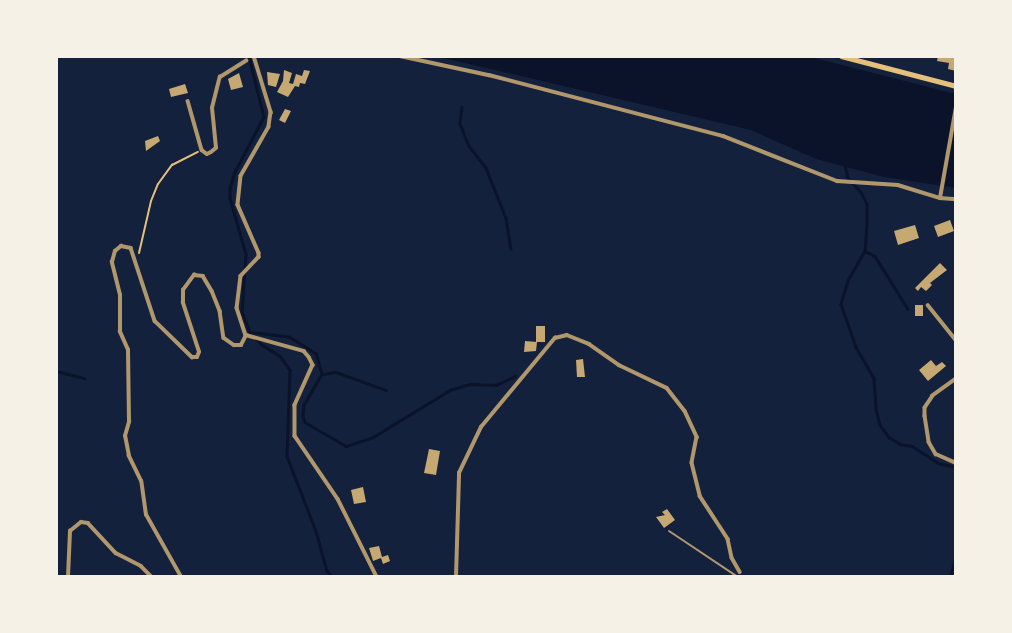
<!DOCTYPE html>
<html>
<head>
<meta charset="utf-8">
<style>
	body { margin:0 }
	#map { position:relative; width:1012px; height:633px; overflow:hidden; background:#14213d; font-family:"Alegreya Sans",sans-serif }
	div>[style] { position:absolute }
	.water>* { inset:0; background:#0b132b }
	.stream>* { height:2.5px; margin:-1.25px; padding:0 1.25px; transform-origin:1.25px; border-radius:1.25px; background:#0b132b }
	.building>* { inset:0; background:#c6a872 }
	.path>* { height:2px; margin:-1px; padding:0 1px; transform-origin:1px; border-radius:1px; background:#e5c07b }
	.service>* { height:2px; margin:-1px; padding:0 1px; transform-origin:1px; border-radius:1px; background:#b1986c }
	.minor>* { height:3.5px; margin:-1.75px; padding:0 1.75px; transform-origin:1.75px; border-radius:1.75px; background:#b1986c }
	.secondary>* { height:5px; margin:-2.5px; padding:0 2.5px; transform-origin:2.5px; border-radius:2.5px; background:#e5c07b }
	span { translate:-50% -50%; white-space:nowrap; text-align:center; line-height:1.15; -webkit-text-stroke:5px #f6f1e7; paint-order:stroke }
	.frame { position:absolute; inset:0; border:58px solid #f6f1e7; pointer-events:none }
</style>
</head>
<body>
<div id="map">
	<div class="water">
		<div style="clip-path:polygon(435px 56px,807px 56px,956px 94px,956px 188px,884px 177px,816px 159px,751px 130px)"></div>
	</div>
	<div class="stream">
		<div style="left:249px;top:56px;width:63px;rotate:76.2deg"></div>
		<div style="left:264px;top:117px;width:62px;rotate:117.8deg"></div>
		<div style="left:235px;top:172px;width:17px;rotate:107deg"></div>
		<div style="left:230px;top:188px;width:10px;rotate:90deg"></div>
		<div style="left:230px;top:198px;width:58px;rotate:74.1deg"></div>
		<div style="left:246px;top:254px;width:58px;rotate:93.9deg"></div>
		<div style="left:242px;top:312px;width:22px;rotate:68deg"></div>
		<div style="left:250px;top:332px;width:16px;rotate:47deg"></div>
		<div style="left:261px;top:344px;width:22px;rotate:32deg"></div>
		<div style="left:280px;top:356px;width:17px;rotate:54deg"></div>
		<div style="left:290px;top:370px;width:86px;rotate:92deg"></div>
		<div style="left:287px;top:456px;width:80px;rotate:68.9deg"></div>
		<div style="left:316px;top:531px;width:41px;rotate:74.6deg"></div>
		<div style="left:327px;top:571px;width:8px;rotate:45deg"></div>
		<div style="left:462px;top:107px;width:17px;rotate:97deg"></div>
		<div style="left:460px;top:124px;width:24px;rotate:68deg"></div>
		<div style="left:469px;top:146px;width:28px;rotate:52deg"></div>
		<div style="left:486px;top:168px;width:54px;rotate:68.2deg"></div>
		<div style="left:506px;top:218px;width:31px;rotate:81deg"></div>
		<div style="left:845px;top:165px;width:13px;rotate:77deg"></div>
		<div style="left:848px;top:178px;width:19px;rotate:47deg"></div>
		<div style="left:861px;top:192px;width:13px;rotate:63deg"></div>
		<div style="left:867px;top:204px;width:20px;rotate:90deg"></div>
		<div style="left:867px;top:224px;width:27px;rotate:94deg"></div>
		<div style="left:865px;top:251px;width:34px;rotate:120deg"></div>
		<div style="left:848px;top:281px;width:24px;rotate:107deg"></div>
		<div style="left:841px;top:304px;width:46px;rotate:70.8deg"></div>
		<div style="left:856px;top:347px;width:36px;rotate:60deg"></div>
		<div style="left:874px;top:378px;width:31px;rotate:86deg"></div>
		<div style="left:876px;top:409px;width:16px;rotate:76deg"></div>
		<div style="left:880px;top:425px;width:15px;rotate:53deg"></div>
		<div style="left:889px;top:437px;width:13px;rotate:32deg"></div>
		<div style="left:900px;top:444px;width:12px;rotate:9deg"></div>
		<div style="left:912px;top:446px;width:31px;rotate:33deg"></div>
		<div style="left:938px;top:463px;width:18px;rotate:13deg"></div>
		<div style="left:865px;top:251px;width:11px;rotate:27deg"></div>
		<div style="left:875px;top:256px;width:62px;rotate:58.1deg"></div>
		<div style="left:251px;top:332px;width:39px;rotate:7deg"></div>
		<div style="left:290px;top:337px;width:31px;rotate:32deg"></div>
		<div style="left:316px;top:353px;width:22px;rotate:74deg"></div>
		<div style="left:322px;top:374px;width:36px;rotate:120deg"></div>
		<div style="left:304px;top:405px;width:11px;rotate:95deg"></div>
		<div style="left:303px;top:416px;width:6px;rotate:72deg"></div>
		<div style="left:305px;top:422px;width:48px;rotate:30.3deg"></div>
		<div style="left:346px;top:446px;width:28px;rotate:-18deg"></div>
		<div style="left:373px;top:437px;width:90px;rotate:-31.4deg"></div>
		<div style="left:450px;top:390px;width:21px;rotate:-17deg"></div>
		<div style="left:470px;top:384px;width:26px;rotate:2deg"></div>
		<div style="left:496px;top:385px;width:21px;rotate:-25deg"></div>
		<div style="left:56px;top:371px;width:29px;rotate:14deg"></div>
		<div style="left:323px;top:374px;width:13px;rotate:-9deg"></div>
		<div style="left:336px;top:372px;width:53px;rotate:19.8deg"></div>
		<div style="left:950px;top:577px;width:23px;rotate:-75deg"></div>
	</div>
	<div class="building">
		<div style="clip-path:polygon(938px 56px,956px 56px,956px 71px,948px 69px,949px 63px,937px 61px)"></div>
		<div style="clip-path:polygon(284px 70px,292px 73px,289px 83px,293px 84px,296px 74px,302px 76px,304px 70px,310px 71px,305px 84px,300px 83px,299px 87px,295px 86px,288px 97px,277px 92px,283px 81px)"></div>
		<div style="clip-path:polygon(267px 72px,280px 74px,276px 87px,268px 85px)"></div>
		<div style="clip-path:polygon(239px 73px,243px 87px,231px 90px,228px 79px)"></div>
		<div style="clip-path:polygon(185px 84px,188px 93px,171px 97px,169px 89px)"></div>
		<div style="clip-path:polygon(285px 109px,291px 111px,285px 123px,279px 120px)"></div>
		<div style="clip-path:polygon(158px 136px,160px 141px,146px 151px,145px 141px)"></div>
		<div style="clip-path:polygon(950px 220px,954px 231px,938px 237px,934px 226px)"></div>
		<div style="clip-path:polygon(915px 225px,919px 238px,898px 245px,894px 231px)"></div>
		<div style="clip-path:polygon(940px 263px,947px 270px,930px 283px,932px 285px,926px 291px,921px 287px,918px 291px,915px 288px)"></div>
		<div style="clip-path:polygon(915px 305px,923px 305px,923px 316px,915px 316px)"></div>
		<div style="clip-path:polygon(536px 326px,545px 326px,545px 342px,536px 342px)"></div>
		<div style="clip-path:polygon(525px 341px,537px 342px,536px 351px,524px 352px)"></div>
		<div style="clip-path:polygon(583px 359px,585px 377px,577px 377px,576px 360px)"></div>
		<div style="clip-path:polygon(931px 360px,936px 366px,942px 362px,946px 366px,928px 381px,919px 370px)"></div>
		<div style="clip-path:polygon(429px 449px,440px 451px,436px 475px,424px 473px)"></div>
		<div style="clip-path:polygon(363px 487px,366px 502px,354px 504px,351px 490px)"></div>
		<div style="clip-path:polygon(667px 509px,675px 520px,664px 528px,656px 517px,665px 515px,662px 512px)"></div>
		<div style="clip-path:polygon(379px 546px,382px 557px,388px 555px,390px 561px,383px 564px,381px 558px,373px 561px,369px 548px)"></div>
	</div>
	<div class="path">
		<div style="left:139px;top:253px;width:53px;rotate:-77deg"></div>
		<div style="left:151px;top:201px;width:18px;rotate:-68deg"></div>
		<div style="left:158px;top:184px;width:24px;rotate:-54deg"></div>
		<div style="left:172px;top:165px;width:29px;rotate:-27deg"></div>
	</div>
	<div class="service">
		<div style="left:669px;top:531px;width:83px;rotate:33.7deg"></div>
	</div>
	<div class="minor">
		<div style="left:254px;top:56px;width:59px;rotate:73.1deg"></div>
		<div style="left:271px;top:112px;width:15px;rotate:98deg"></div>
		<div style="left:269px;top:127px;width:56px;rotate:119.7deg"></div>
		<div style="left:241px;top:176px;width:29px;rotate:96deg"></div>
		<div style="left:238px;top:205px;width:52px;rotate:66.4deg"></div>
		<div style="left:259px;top:253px;width:4px;rotate:90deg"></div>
		<div style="left:259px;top:257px;width:26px;rotate:133deg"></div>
		<div style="left:241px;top:276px;width:32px;rotate:97deg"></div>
		<div style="left:237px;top:308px;width:28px;rotate:72deg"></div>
		<div style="left:246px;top:335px;width:60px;rotate:15.4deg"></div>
		<div style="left:304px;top:351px;width:8px;rotate:50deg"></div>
		<div style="left:309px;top:357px;width:9px;rotate:63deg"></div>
		<div style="left:313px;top:365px;width:44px;rotate:114.2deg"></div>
		<div style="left:295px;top:405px;width:31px;rotate:90deg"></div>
		<div style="left:295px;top:436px;width:76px;rotate:55.7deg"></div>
		<div style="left:338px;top:499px;width:87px;rotate:63.4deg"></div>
		<div style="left:400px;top:56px;width:91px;rotate:12.1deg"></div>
		<div style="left:489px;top:75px;width:242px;rotate:14.6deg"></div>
		<div style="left:723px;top:136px;width:123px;rotate:21.5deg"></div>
		<div style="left:837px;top:181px;width:61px;rotate:3.8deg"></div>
		<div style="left:898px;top:185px;width:44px;rotate:17.2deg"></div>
		<div style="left:940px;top:198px;width:16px;rotate:4deg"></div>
		<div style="left:188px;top:101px;width:51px;rotate:74.1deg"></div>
		<div style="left:202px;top:150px;width:6px;rotate:39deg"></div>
		<div style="left:207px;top:154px;width:4px;rotate:-27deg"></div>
		<div style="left:211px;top:152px;width:6px;rotate:-39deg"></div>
		<div style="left:216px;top:148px;width:40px;rotate:-95.7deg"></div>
		<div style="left:212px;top:108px;width:32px;rotate:-76deg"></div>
		<div style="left:220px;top:77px;width:31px;rotate:-32deg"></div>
		<div style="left:940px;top:198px;width:92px;rotate:-80deg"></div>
		<div style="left:928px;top:305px;width:45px;rotate:51.3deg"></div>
		<div style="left:956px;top:379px;width:29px;rotate:144deg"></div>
		<div style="left:933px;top:396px;width:14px;rotate:124deg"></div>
		<div style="left:925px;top:408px;width:8px;rotate:90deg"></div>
		<div style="left:925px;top:416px;width:26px;rotate:81deg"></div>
		<div style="left:929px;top:442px;width:14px;rotate:60deg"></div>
		<div style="left:936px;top:454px;width:22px;rotate:24deg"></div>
		<div style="left:68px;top:577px;width:46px;rotate:-87.5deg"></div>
		<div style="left:70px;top:531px;width:14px;rotate:-39deg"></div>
		<div style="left:81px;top:522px;width:7px;rotate:8deg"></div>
		<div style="left:88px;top:523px;width:41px;rotate:47deg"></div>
		<div style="left:116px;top:553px;width:28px;rotate:27deg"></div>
		<div style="left:141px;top:566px;width:16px;rotate:45deg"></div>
		<div style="left:181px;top:577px;width:71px;rotate:-119.4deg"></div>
		<div style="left:146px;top:515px;width:34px;rotate:-98deg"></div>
		<div style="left:141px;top:481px;width:28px;rotate:-116deg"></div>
		<div style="left:129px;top:456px;width:20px;rotate:-101deg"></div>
		<div style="left:125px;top:436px;width:15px;rotate:-74deg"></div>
		<div style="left:129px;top:422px;width:72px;rotate:-90.8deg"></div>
		<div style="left:128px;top:350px;width:20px;rotate:-114deg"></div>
		<div style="left:120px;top:332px;width:37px;rotate:-90deg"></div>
		<div style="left:120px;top:295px;width:34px;rotate:-104deg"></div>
		<div style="left:112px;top:262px;width:11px;rotate:-75deg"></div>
		<div style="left:115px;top:251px;width:8px;rotate:-40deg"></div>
		<div style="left:121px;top:246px;width:10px;rotate:11deg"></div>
		<div style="left:131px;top:248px;width:77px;rotate:71.8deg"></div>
		<div style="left:155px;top:321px;width:52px;rotate:44.2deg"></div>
		<div style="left:192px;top:357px;width:5px"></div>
		<div style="left:197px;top:357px;width:5px;rotate:-68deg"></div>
		<div style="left:199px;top:352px;width:52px;rotate:-108.1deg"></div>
		<div style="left:183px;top:303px;width:13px;rotate:-90deg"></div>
		<div style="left:183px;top:290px;width:19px;rotate:-54deg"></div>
		<div style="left:194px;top:275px;width:9px;rotate:6deg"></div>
		<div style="left:203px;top:276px;width:17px;rotate:59deg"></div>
		<div style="left:212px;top:291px;width:22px;rotate:68deg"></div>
		<div style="left:220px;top:311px;width:27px;rotate:82deg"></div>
		<div style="left:224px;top:338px;width:12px;rotate:35deg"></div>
		<div style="left:234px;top:345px;width:7px"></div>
		<div style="left:241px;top:345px;width:11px;rotate:-63deg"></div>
		<div style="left:456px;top:577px;width:104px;rotate:-88.3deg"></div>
		<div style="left:459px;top:473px;width:51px;rotate:-64.4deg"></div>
		<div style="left:481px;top:427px;width:116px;rotate:-50.3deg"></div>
		<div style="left:555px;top:338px;width:12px;rotate:-14deg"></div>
		<div style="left:567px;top:335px;width:24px;rotate:22deg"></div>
		<div style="left:589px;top:344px;width:37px;rotate:35deg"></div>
		<div style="left:619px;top:365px;width:53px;rotate:25.6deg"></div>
		<div style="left:667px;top:388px;width:29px;rotate:52deg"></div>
		<div style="left:685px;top:411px;width:29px;rotate:65deg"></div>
		<div style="left:697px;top:437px;width:26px;rotate:101deg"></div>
		<div style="left:692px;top:463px;width:34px;rotate:76deg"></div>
		<div style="left:700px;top:496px;width:51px;rotate:56.9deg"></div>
		<div style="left:728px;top:539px;width:19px;rotate:78deg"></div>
		<div style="left:732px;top:558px;width:16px;rotate:60deg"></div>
	</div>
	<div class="secondary">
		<div style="left:841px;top:56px;width:119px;rotate:14.6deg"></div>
	</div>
	<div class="frame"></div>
</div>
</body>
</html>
